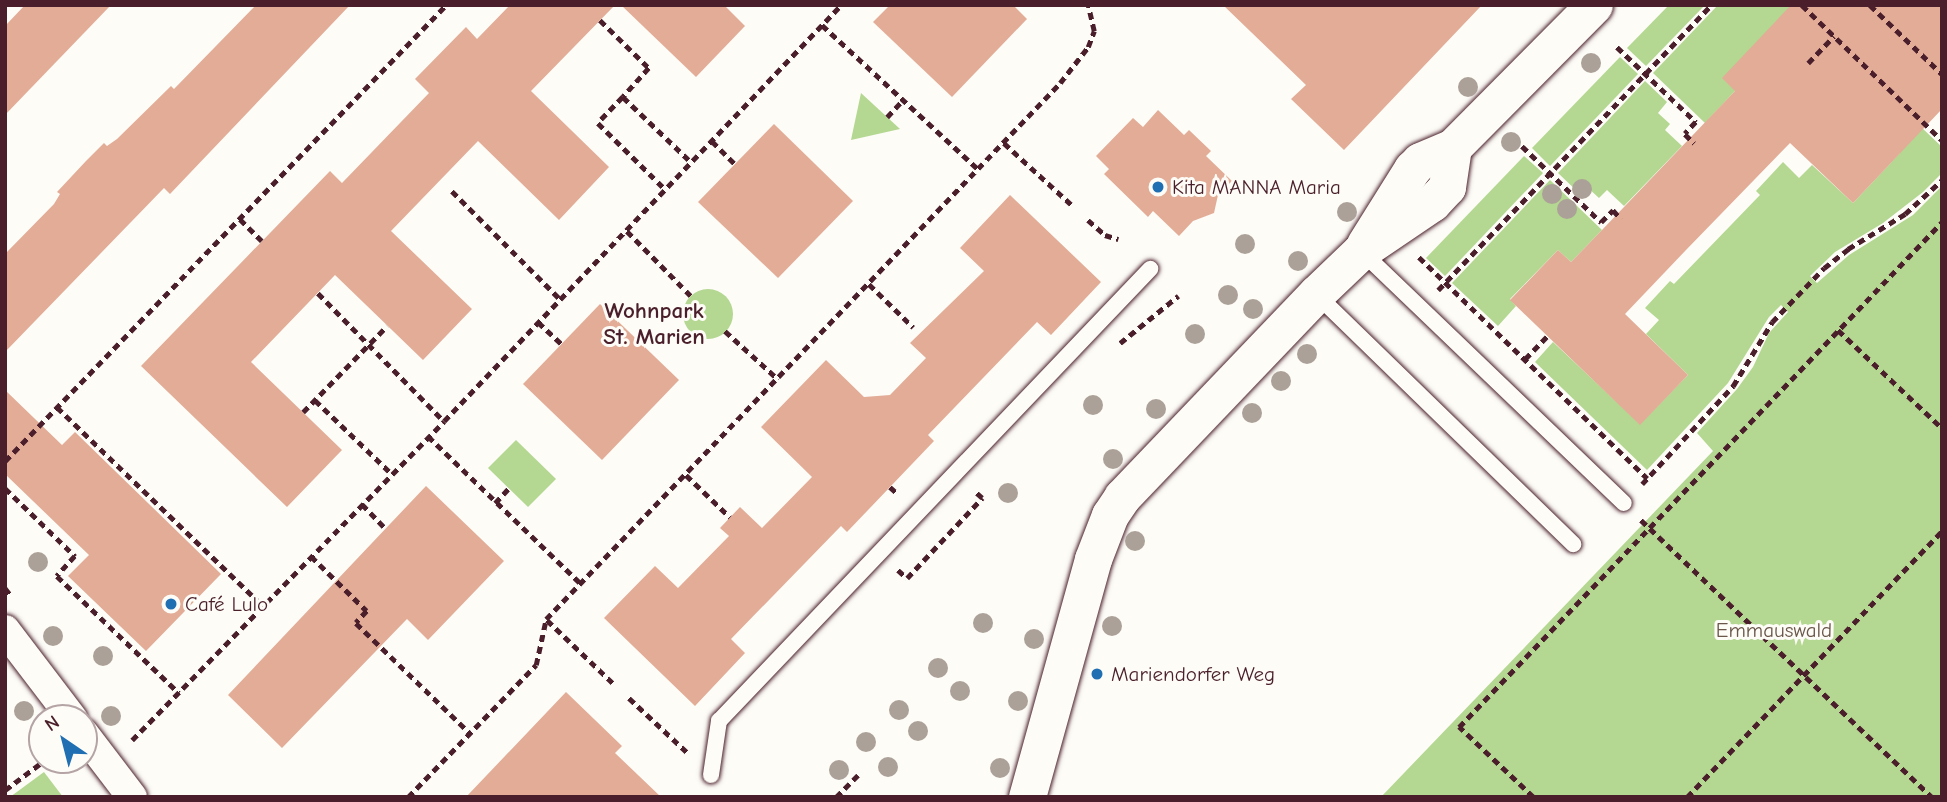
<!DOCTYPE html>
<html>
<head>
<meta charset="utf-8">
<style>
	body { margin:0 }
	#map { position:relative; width:1947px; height:802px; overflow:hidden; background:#fdfcf7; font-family:"Comic Neue",sans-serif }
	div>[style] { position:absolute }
	.green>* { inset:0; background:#b4d791 }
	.round { border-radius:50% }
	.building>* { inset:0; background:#e2ac97 }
	.path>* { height:4.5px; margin-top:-2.25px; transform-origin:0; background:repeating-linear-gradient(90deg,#4a1f2b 0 7px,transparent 0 12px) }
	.roads { filter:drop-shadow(0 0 2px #4a1f2b) drop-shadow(0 0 2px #4a1f2b) }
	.service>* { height:16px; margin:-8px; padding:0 8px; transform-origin:8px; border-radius:8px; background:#fdfcf7 }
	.minor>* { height:30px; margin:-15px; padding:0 15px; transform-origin:15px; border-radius:15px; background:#fdfcf7 }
	.tertiary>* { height:37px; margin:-18.5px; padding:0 18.5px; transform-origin:18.5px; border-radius:18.5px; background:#fdfcf7 }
	.trees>* { width:20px; height:20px; margin:-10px; border-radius:50%; background:#aca198 }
	.dots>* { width:19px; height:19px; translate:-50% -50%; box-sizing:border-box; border:4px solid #fdfcf7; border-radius:50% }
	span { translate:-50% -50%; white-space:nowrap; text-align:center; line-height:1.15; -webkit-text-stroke:6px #fdfcf7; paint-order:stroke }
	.poi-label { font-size:21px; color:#4a1f2b }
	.left { translate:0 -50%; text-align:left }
	.park-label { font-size:21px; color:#6a564a }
	.neighbourhood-label { font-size:23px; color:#4a1f2b; font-weight:700 }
	.frame { position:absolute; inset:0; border:7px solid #4a1f2b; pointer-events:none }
	.north { position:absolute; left:28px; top:704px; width:70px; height:70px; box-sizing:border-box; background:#fdfcf7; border:2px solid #b5a4a5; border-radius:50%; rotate:325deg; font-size:19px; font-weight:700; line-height:28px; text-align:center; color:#4a1f2b }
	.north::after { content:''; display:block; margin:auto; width:24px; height:32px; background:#1f6fb2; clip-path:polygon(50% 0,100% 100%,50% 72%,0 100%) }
</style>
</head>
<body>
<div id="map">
	<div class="green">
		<div style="clip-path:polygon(1669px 5px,1705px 5px,1646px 66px,1627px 48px)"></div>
		<div style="clip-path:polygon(1718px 5px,1794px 5px,1735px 91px,1705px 123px,1653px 73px)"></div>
		<div style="clip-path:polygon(1835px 45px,1942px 147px,1942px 173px,1923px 192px,1883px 223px,1835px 252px,1810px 276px,1817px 283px,1849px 255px,1913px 215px,1942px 186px,1942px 797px,1381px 797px,1713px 451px,1697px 433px,1737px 389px,1753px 367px,1769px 333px,1788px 312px,1781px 305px,1769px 317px,1728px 383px,1647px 470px,1535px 362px,1553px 342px,1640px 424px,1688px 375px,1646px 334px,1659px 320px,1645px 308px,1670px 281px,1674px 284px,1760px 195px,1756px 191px,1783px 162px,1799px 178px,1812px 165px,1853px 203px,1900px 153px)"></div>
		<div style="clip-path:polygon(1620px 57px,1638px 74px,1550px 166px,1532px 148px)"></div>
		<div style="clip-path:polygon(1645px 81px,1667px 102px,1658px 113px,1670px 124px,1665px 130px,1682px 146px,1624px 206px,1607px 190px,1599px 198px,1587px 187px,1580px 194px,1558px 173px)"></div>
		<div style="clip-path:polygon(861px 93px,900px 129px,851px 140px)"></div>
		<div style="clip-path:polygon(1524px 156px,1543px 173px,1445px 276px,1426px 258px)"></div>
		<div style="clip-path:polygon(1550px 180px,1602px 230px,1571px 262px,1558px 250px,1510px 299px,1516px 306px,1498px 326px,1452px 283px)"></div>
		<div class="round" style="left:683px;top:289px;width:50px;height:50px"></div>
		<div style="clip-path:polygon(516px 440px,556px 479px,528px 507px,488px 468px)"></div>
		<div style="clip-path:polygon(44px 772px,63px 797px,10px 797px)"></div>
	</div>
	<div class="building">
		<div style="clip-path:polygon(25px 5px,111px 5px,5px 115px,5px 26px)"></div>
		<div style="clip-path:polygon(256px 5px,350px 5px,170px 194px,164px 188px,5px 352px,5px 254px,54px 204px,60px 194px,57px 192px,86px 161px,104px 143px,107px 146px,117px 139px,171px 86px,174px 89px)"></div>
		<div style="clip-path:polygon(510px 5px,615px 5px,531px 91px,609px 167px,559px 220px,478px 141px,391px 231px,472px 309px,423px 360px,335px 275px,251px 362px,342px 450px,287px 507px,141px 366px,330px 171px,342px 183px,429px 93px,415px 79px,466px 27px,477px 39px)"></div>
		<div style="clip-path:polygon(621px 5px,724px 5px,745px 26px,696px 77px)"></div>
		<div style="clip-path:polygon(890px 5px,1013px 5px,1027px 19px,952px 97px,873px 22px)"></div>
		<div style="clip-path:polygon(1223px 5px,1482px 5px,1344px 150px,1291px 99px,1306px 85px)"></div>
		<div style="clip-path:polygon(1791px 5px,1942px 5px,1942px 109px,1853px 203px,1790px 143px,1686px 250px,1625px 314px,1688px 375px,1640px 425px,1510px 300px,1558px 250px,1571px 262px,1602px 230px,1735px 91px,1722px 78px)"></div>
		<div style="clip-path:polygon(1158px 110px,1184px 135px,1189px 130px,1211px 151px,1206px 156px,1232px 181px,1218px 195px,1214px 213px,1193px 221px,1179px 236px,1153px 211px,1148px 217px,1104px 174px,1109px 169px,1096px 156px,1133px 118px,1143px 127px)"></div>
		<div style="clip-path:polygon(774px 124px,853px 201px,778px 278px,698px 202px)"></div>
		<div style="clip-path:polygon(1010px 195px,1101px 282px,1051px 335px,1037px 322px,928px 435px,934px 441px,847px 532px,841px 526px,731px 639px,745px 653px,695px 706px,604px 618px,655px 566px,678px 588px,729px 536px,720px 528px,740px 507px,762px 528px,812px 477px,761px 427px,826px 360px,864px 397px,890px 395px,926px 358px,910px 343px,984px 271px,960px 248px)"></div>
		<div style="clip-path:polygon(600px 304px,679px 380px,602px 460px,523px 384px)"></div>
		<div style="clip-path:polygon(5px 390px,62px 445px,75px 432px,221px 574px,146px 651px,68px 576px,89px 555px,5px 474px)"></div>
		<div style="clip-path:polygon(426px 486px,504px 561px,428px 640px,407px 619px,282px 748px,228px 695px)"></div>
		<div style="clip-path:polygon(566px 692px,622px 746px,615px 753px,661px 797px,466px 797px)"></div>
	</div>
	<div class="path">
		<div style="left:1802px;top:5px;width:194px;rotate:44deg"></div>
		<div style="left:1870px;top:5px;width:100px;rotate:43.8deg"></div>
		<div style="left:600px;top:20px;width:69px;rotate:44.4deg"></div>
		<div style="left:649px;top:68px;width:39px;rotate:132deg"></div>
		<div style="left:623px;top:97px;width:94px;rotate:43.7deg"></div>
		<div style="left:822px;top:25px;width:214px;rotate:42.7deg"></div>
		<div style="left:1617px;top:47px;width:109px;rotate:43.5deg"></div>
		<div style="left:1696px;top:122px;width:16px;rotate:133deg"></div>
		<div style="left:1685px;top:134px;width:13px;rotate:45deg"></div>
		<div style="left:1808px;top:63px;width:37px;rotate:-46deg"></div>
		<div style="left:623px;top:97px;width:36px;rotate:134deg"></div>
		<div style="left:598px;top:123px;width:95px;rotate:44.6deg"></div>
		<div style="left:887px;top:117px;width:23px;rotate:-47deg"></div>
		<div style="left:712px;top:141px;width:33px;rotate:45deg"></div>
		<div style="left:1004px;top:143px;width:93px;rotate:42.4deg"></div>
		<div style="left:1522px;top:146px;width:110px;rotate:43.9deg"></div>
		<div style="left:1601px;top:222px;width:17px;rotate:-45deg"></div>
		<div style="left:1613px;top:210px;width:12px;rotate:48deg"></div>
		<div style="left:452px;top:191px;width:153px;rotate:45deg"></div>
		<div style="left:240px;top:219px;width:31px;rotate:45deg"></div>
		<div style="left:1088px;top:220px;width:23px;rotate:41deg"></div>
		<div style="left:1105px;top:235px;width:14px;rotate:17deg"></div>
		<div style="left:627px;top:231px;width:91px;rotate:45.4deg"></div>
		<div style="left:1419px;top:257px;width:318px;rotate:44.1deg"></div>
		<div style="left:869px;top:284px;width:62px;rotate:44.3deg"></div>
		<div style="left:1438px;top:290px;width:395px;rotate:-46.2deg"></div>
		<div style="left:318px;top:293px;width:180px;rotate:45.5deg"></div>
		<div style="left:538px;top:322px;width:33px;rotate:43deg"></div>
		<div style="left:1838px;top:330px;width:143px;rotate:43.3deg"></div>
		<div style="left:725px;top:331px;width:72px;rotate:42.2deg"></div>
		<div style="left:1120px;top:343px;width:75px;rotate:-39deg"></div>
		<div style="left:1525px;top:359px;width:32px;rotate:-46deg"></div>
		<div style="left:315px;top:400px;width:107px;rotate:43.9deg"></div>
		<div style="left:57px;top:407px;width:286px;rotate:44deg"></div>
		<div style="left:303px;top:412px;width:120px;rotate:-45.7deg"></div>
		<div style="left:428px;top:436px;width:213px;rotate:44deg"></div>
		<div style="left:5px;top:461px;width:634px;rotate:-45.96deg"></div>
		<div style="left:686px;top:475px;width:61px;rotate:43.7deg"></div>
		<div style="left:1642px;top:484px;width:134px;rotate:-47.1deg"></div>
		<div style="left:1733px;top:386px;width:75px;rotate:-58.6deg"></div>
		<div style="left:1772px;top:322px;width:75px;rotate:-46.1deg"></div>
		<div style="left:1824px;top:268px;width:31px;rotate:-38deg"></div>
		<div style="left:1848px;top:249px;width:67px;rotate:-31.6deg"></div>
		<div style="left:1905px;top:214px;width:50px;rotate:-42.6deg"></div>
		<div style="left:890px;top:487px;width:9px;rotate:41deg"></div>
		<div style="left:5px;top:488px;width:98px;rotate:44.2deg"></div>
		<div style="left:75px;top:556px;width:27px;rotate:132deg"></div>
		<div style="left:57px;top:576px;width:169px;rotate:43.8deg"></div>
		<div style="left:495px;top:503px;width:21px;rotate:-47deg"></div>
		<div style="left:362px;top:504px;width:33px;rotate:46deg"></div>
		<div style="left:1641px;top:520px;width:402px;rotate:43.6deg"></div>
		<div style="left:311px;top:556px;width:78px;rotate:44.5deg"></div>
		<div style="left:367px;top:611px;width:16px;rotate:133deg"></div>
		<div style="left:356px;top:623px;width:158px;rotate:44deg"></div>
		<div style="left:898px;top:570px;width:12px;rotate:42deg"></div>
		<div style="left:907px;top:578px;width:110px;rotate:-46.8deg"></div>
		<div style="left:982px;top:498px;width:9px;rotate:-139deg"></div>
		<div style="left:5px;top:588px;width:11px;rotate:52deg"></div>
		<div style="left:547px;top:620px;width:93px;rotate:43.7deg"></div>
		<div style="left:1098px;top:675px;width:11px;rotate:10deg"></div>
		<div style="left:629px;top:698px;width:79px;rotate:43deg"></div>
		<div style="left:132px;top:740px;width:446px;rotate:-45.6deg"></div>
		<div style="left:444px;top:421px;width:575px;rotate:-46.34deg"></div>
		<div style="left:5px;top:790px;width:50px;rotate:-36.9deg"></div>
		<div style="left:408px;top:797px;width:184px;rotate:-45.9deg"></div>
		<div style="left:536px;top:665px;width:47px;rotate:-77.7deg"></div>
		<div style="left:546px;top:619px;width:743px;rotate:-46.2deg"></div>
		<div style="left:1060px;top:83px;width:46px;rotate:-52.1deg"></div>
		<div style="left:1088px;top:47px;width:17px;rotate:-69deg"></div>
		<div style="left:1094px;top:31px;width:27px;rotate:-103deg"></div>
		<div style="left:836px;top:797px;width:31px;rotate:-45deg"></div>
		<div style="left:1533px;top:797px;width:102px;rotate:-136.6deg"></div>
		<div style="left:1459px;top:727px;width:699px;rotate:-46.28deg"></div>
		<div style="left:1687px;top:797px;width:368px;rotate:-46.2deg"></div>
	</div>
	<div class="roads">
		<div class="service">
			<div style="left:1361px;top:251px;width:364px;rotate:43.8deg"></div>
			<div style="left:1316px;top:294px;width:359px;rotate:44.2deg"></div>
			<div style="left:711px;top:775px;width:55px;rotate:-81.6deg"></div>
			<div style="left:719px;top:721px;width:625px;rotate:-46.36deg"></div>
		</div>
		<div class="minor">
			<div style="left:5px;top:630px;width:111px;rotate:52.7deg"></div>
			<div style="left:84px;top:734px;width:79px;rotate:52.7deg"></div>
		</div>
		<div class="tertiary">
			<div style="left:1365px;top:244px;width:89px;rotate:-57.9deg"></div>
			<div style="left:1412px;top:169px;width:11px;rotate:-45deg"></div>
			<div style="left:1420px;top:161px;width:36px;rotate:-23deg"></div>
			<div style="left:1453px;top:147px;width:200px;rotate:-45.2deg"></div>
			<div style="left:1027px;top:797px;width:247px;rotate:-74.5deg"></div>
			<div style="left:1093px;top:559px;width:47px;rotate:-68.9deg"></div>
			<div style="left:1110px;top:515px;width:22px;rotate:-56deg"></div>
			<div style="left:1122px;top:497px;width:281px;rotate:-46.3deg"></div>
			<div style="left:1316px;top:294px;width:62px;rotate:-43.7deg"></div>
			<div style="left:1361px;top:251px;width:86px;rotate:-34.1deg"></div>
			<div style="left:1432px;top:203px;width:22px;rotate:-47deg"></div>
			<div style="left:1447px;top:187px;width:40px;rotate:-81.5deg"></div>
		</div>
	</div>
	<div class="trees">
		<div style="left:1591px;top:63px"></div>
		<div style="left:1468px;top:87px"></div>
		<div style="left:1511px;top:142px"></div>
		<div style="left:1582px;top:189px"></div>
		<div style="left:1552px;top:194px"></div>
		<div style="left:1567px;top:209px"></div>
		<div style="left:1347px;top:212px"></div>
		<div style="left:1245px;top:244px"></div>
		<div style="left:1298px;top:261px"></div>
		<div style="left:1228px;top:295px"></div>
		<div style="left:1253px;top:309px"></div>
		<div style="left:1195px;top:334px"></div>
		<div style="left:1307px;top:354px"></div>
		<div style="left:1281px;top:381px"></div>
		<div style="left:1093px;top:405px"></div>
		<div style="left:1156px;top:409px"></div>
		<div style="left:1252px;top:413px"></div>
		<div style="left:1113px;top:459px"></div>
		<div style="left:1008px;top:493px"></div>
		<div style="left:1135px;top:541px"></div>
		<div style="left:38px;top:562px"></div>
		<div style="left:983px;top:623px"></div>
		<div style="left:1112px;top:626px"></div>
		<div style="left:53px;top:636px"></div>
		<div style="left:1034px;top:639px"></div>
		<div style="left:103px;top:656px"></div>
		<div style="left:938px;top:668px"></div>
		<div style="left:960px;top:691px"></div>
		<div style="left:1018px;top:701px"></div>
		<div style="left:899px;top:710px"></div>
		<div style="left:24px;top:711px"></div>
		<div style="left:111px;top:716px"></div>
		<div style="left:918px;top:731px"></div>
		<div style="left:866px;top:742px"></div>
		<div style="left:888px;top:767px"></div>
		<div style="left:1000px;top:768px"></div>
		<div style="left:839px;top:770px"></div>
	</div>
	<div class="dots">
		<div style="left:1158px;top:187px;background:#1f6fb2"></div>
		<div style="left:171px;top:604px;background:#1f6fb2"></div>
		<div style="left:1097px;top:674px;background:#1f6fb2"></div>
	</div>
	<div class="poi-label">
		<span class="left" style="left:1172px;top:187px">Kita MANNA Maria</span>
		<span class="left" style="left:185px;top:604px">Café Lulo</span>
		<span class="left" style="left:1111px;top:674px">Mariendorfer Weg</span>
	</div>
	<div class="park-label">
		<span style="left:1774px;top:630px">Emmauswald</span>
	</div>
	<div class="neighbourhood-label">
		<span style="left:654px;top:324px">Wohnpark<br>St. Marien</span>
	</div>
	<div class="frame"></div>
	<div class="north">N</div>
</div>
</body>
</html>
